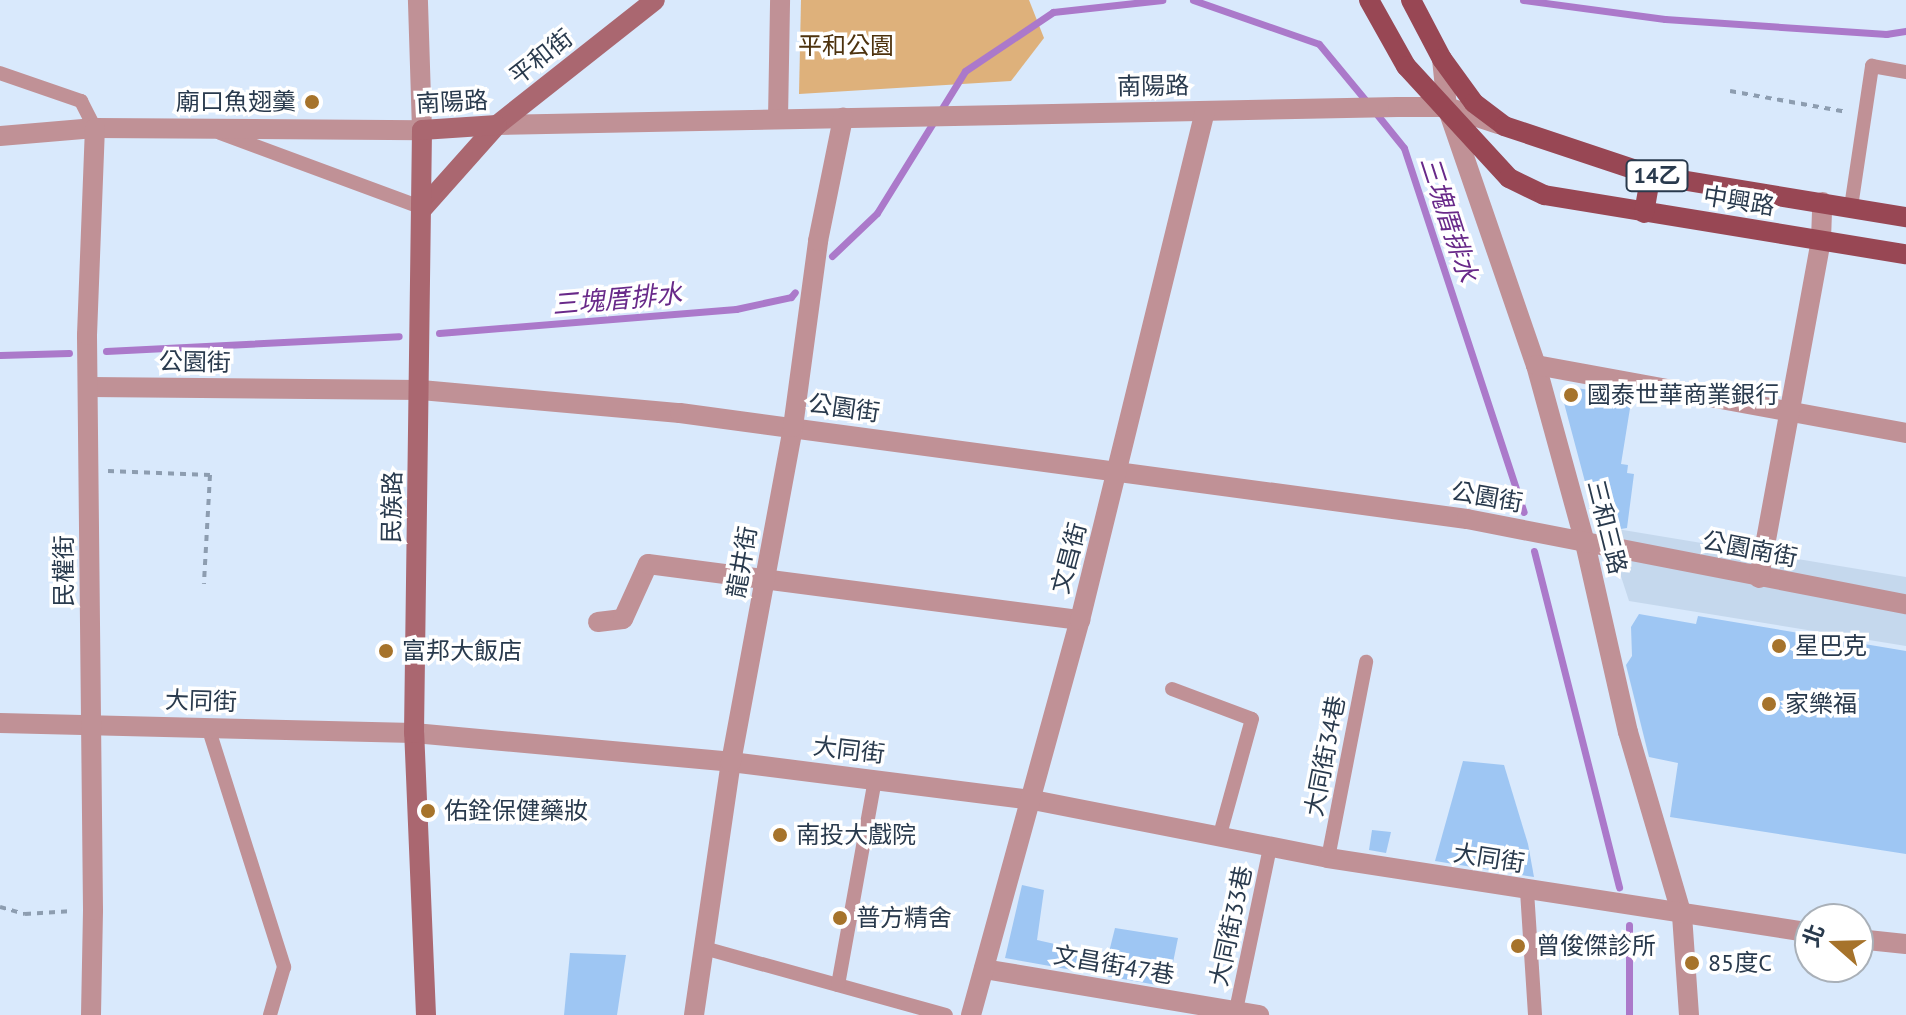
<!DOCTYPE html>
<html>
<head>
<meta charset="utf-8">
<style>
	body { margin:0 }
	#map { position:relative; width:1906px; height:1015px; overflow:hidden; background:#d9e9fc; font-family:"PT Sans","Noto Sans TC",sans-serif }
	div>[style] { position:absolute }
	.built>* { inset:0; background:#c5d8ed }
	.green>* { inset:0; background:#deb17b }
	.stream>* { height:7px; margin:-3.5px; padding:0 3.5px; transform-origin:3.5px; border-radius:3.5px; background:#ab79ca }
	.building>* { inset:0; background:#9ec6f3 }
	.path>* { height:4px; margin-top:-2px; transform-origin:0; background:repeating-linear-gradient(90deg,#8d9db0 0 6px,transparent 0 12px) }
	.service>* { height:14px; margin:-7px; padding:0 7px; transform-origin:7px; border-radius:7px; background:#c09196 }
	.minor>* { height:20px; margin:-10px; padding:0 10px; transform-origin:10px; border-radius:10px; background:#c09196 }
	.secondary>* { height:20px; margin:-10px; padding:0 10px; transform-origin:10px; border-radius:10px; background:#aa6770 }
	.primary>* { height:20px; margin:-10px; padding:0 10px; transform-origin:10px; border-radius:10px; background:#984754 }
	.dots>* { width:22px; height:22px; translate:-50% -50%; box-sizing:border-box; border:4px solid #fff; border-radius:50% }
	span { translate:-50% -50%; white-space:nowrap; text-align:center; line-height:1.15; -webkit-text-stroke:7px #fff; paint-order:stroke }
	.shield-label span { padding:2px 6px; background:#fff; border:2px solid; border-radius:6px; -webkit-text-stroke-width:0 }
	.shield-label { font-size:22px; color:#293a4d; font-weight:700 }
	.park-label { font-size:24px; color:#4d320e }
	.street-label { font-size:24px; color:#293a4d }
	.poi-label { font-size:24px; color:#293a4d }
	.right { translate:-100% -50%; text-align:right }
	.left { translate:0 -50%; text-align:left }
	.water-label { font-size:26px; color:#682989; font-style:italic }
	.north { position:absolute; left:1794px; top:903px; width:80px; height:80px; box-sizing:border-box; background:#fff; border:2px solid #a9b0b8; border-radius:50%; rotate:290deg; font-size:22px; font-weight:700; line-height:32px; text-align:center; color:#293a4d }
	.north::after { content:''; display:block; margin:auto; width:28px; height:36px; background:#a6732b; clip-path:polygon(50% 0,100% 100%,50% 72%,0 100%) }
</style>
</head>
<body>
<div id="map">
	<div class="built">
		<div style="clip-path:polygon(1605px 527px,1906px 577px,1906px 646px,1629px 601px)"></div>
	</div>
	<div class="green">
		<div style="clip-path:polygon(801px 0,1029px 0,1044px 38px,1011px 81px,799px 94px)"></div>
	</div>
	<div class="stream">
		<div style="left:1193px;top:0;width:133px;rotate:19.2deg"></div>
		<div style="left:1319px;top:44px;width:75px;rotate:50.4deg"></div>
		<div style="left:1523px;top:0;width:143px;rotate:7.6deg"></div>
		<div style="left:1665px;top:19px;width:222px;rotate:3.9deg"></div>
		<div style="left:1886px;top:34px;width:20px;rotate:-9deg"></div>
		<div style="left:1375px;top:112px;width:46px;rotate:51.1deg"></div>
		<div style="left:1404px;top:148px;width:383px;rotate:71.8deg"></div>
		<div style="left:832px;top:256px;width:62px;rotate:-43.7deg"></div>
		<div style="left:877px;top:213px;width:167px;rotate:-58.2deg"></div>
		<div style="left:965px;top:71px;width:106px;rotate:-33.8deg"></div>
		<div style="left:1053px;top:12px;width:110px;rotate:-6.3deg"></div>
		<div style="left:439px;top:333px;width:298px;rotate:-4.6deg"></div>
		<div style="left:736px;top:309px;width:56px;rotate:-12.3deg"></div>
		<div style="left:791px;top:297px;width:6px;rotate:-51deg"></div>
		<div style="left:106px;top:351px;width:293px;rotate:-2.9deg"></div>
		<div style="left:0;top:355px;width:69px;rotate:-1.7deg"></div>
		<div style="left:1534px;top:551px;width:347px;rotate:75.8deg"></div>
		<div style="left:1629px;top:925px;width:90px;rotate:90deg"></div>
	</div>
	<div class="building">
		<div style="clip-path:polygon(1569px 387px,1632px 396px,1621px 464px,1628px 465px,1627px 473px,1634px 474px,1627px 528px,1614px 530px,1592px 508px,1564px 403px)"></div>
		<div style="clip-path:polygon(1639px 614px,1696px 624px,1698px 616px,1906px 651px,1906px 854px,1670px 817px,1678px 763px,1649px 757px,1626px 665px,1632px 656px,1631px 627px)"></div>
		<div style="clip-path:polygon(1463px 761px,1504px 765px,1528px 844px,1534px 877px,1435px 861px)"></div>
		<div style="clip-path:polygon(1372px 830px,1391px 832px,1386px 853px,1369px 850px)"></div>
		<div style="clip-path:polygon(1022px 885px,1044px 890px,1037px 940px,1108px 956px,1115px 928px,1178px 938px,1168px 987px,1005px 958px)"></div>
		<div style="clip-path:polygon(570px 953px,626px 955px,617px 1015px,564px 1015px)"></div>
	</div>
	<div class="path">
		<div style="left:1730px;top:91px;width:119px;rotate:10.2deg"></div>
		<div style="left:108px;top:471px;width:102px;rotate:2.2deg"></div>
		<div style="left:210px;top:475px;width:109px;rotate:93.2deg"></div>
		<div style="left:0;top:907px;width:26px;rotate:16deg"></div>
		<div style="left:25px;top:914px;width:48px;rotate:-3.6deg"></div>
	</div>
	<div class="service">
		<div style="left:0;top:73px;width:86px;rotate:19.1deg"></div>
		<div style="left:81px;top:101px;width:30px;rotate:63deg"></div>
		<div style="left:220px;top:133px;width:216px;rotate:20.3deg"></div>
		<div style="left:1851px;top:207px;width:143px;rotate:-81.5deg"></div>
		<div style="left:1872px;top:66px;width:35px;rotate:10deg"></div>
		<div style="left:1172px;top:689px;width:85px;rotate:20.6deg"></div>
		<div style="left:1252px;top:719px;width:123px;rotate:105.5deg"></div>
		<div style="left:208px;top:727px;width:252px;rotate:72.4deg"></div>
		<div style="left:284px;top:967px;width:50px;rotate:106.3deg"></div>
		<div style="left:1328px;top:858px;width:200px;rotate:-79deg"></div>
		<div style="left:1527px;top:891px;width:124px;rotate:86.3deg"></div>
		<div style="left:704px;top:948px;width:251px;rotate:15.5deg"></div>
		<div style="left:838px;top:985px;width:208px;rotate:-79.8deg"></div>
		<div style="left:1235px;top:1015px;width:172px;rotate:-78.2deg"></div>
	</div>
	<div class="minor">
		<div style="left:1442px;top:59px;width:48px;rotate:84.1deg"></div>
		<div style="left:1447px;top:107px;width:273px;rotate:71deg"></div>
		<div style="left:1536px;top:365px;width:185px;rotate:74.6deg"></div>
		<div style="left:1585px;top:543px;width:194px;rotate:77.2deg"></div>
		<div style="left:1628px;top:732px;width:191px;rotate:73.6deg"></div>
		<div style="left:1682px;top:915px;width:100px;rotate:86deg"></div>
		<div style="left:778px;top:119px;width:119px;rotate:-89deg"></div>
		<div style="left:497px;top:125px;width:901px;rotate:-1.14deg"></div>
		<div style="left:1398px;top:107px;width:49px"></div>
		<div style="left:1447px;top:107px;width:54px;rotate:18.4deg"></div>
		<div style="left:0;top:136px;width:95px;rotate:-4.8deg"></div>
		<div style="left:95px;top:128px;width:327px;rotate:0.4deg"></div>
		<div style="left:422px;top:130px;width:130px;rotate:-91.8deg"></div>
		<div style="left:1536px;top:365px;width:376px;rotate:10.4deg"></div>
		<div style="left:90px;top:387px;width:331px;rotate:0.5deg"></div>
		<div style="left:421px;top:390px;width:260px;rotate:5.1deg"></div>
		<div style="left:680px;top:413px;width:794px;rotate:7.67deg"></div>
		<div style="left:1467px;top:519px;width:447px;rotate:11deg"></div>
		<div style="left:1759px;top:578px;width:344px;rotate:-79.6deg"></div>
		<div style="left:1821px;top:240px;width:38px;rotate:-88deg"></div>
		<div style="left:598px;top:622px;width:25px;rotate:-7deg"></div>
		<div style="left:623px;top:619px;width:60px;rotate:-65.6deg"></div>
		<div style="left:648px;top:564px;width:436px;rotate:7.4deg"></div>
		<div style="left:0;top:723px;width:414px;rotate:1.4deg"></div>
		<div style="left:414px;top:733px;width:318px;rotate:5.2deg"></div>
		<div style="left:731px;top:762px;width:304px;rotate:7.2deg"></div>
		<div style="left:1033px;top:800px;width:301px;rotate:11.1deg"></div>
		<div style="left:1328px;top:858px;width:488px;rotate:8.8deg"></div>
		<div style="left:1858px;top:939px;width:48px;rotate:5.9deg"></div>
		<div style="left:984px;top:969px;width:279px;rotate:9.5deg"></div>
		<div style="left:91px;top:1015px;width:105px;rotate:-88.9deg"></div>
		<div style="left:93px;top:910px;width:575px;rotate:-90.6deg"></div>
		<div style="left:87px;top:335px;width:207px;rotate:-87.8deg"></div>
		<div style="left:694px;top:1015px;width:256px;rotate:-81.7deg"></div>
		<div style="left:731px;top:762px;width:341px;rotate:-79.5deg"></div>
		<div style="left:793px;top:427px;width:188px;rotate:-82.3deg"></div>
		<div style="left:818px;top:241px;width:126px;rotate:-78.5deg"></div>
		<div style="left:971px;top:1015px;width:410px;rotate:-74.6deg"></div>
		<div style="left:1080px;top:620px;width:524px;rotate:-76.2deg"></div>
	</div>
	<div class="secondary">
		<div style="left:423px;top:208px;width:111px;rotate:-48.3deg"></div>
		<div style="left:497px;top:125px;width:201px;rotate:-38.3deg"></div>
		<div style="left:426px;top:1015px;width:282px;rotate:-92.4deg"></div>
		<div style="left:414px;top:733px;width:603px;rotate:-89.24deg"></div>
		<div style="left:422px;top:130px;width:75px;rotate:-3.8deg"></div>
	</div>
	<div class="primary">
		<div style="left:1369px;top:0;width:76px;rotate:60.7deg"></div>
		<div style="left:1406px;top:66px;width:152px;rotate:47.4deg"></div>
		<div style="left:1509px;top:178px;width:39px;rotate:26deg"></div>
		<div style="left:1544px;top:195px;width:367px;rotate:9.3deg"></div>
		<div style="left:1411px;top:0;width:67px;rotate:62.3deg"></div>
		<div style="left:1442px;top:59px;width:54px;rotate:54deg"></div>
		<div style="left:1474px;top:103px;width:38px;rotate:37deg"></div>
		<div style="left:1504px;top:126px;width:155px;rotate:18.4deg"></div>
		<div style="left:1651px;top:175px;width:258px;rotate:9.4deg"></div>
		<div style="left:1644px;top:213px;width:39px;rotate:-80deg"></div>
	</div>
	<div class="dots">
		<div style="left:312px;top:102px;background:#a6732b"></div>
		<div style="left:1571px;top:395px;background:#a6732b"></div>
		<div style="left:1779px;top:646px;background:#a6732b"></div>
		<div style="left:386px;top:651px;background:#a6732b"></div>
		<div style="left:1769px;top:704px;background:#a6732b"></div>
		<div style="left:428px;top:811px;background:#a6732b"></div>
		<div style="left:780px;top:835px;background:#a6732b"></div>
		<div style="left:840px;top:918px;background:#a6732b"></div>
		<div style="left:1518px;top:946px;background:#a6732b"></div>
		<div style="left:1692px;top:963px;background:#a6732b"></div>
	</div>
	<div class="shield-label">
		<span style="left:1657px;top:176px">14乙</span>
	</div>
	<div class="park-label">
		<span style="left:846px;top:46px">平和公園</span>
	</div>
	<div class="street-label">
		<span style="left:541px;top:57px;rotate:-38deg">平和街</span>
		<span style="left:1153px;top:86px;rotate:-1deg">南陽路</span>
		<span style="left:452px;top:102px;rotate:-3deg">南陽路</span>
		<span style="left:1739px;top:201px;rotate:9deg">中興路</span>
		<span style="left:195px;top:362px;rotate:1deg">公園街</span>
		<span style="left:844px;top:408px;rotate:8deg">公園街</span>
		<span style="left:1487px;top:497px;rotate:10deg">公園街</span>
		<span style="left:392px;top:507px;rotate:-89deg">民族路</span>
		<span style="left:1607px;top:527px;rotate:76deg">三和三路</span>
		<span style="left:1750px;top:549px;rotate:11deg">公園南街</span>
		<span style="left:1069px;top:558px;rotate:-75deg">文昌街</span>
		<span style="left:742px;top:562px;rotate:-80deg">龍井街</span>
		<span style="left:64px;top:571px;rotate:-90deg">民權街</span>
		<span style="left:201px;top:701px;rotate:2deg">大同街</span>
		<span style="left:849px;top:750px;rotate:7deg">大同街</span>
		<span style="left:1325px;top:756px;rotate:-79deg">大同街34巷</span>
		<span style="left:1489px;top:858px;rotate:9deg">大同街</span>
		<span style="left:1231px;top:926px;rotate:-78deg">大同街33巷</span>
		<span style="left:1114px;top:965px;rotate:10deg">文昌街47巷</span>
	</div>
	<div class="poi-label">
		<span class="right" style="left:296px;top:102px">廟口魚翅羹</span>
		<span class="left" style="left:1587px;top:395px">國泰世華商業銀行</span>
		<span class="left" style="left:1795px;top:646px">星巴克</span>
		<span class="left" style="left:402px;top:651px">富邦大飯店</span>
		<span class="left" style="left:1785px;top:704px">家樂福</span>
		<span class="left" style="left:444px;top:811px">佑銓保健藥妝</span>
		<span class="left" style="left:796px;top:835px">南投大戲院</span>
		<span class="left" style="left:856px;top:918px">普方精舍</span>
		<span class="left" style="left:1536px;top:946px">曾俊傑診所</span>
		<span class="left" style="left:1708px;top:963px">85度C</span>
	</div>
	<div class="water-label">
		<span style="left:1449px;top:219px;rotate:72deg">三塊厝排水</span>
		<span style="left:617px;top:299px;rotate:-5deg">三塊厝排水</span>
	</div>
	<div class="north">北</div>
</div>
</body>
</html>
